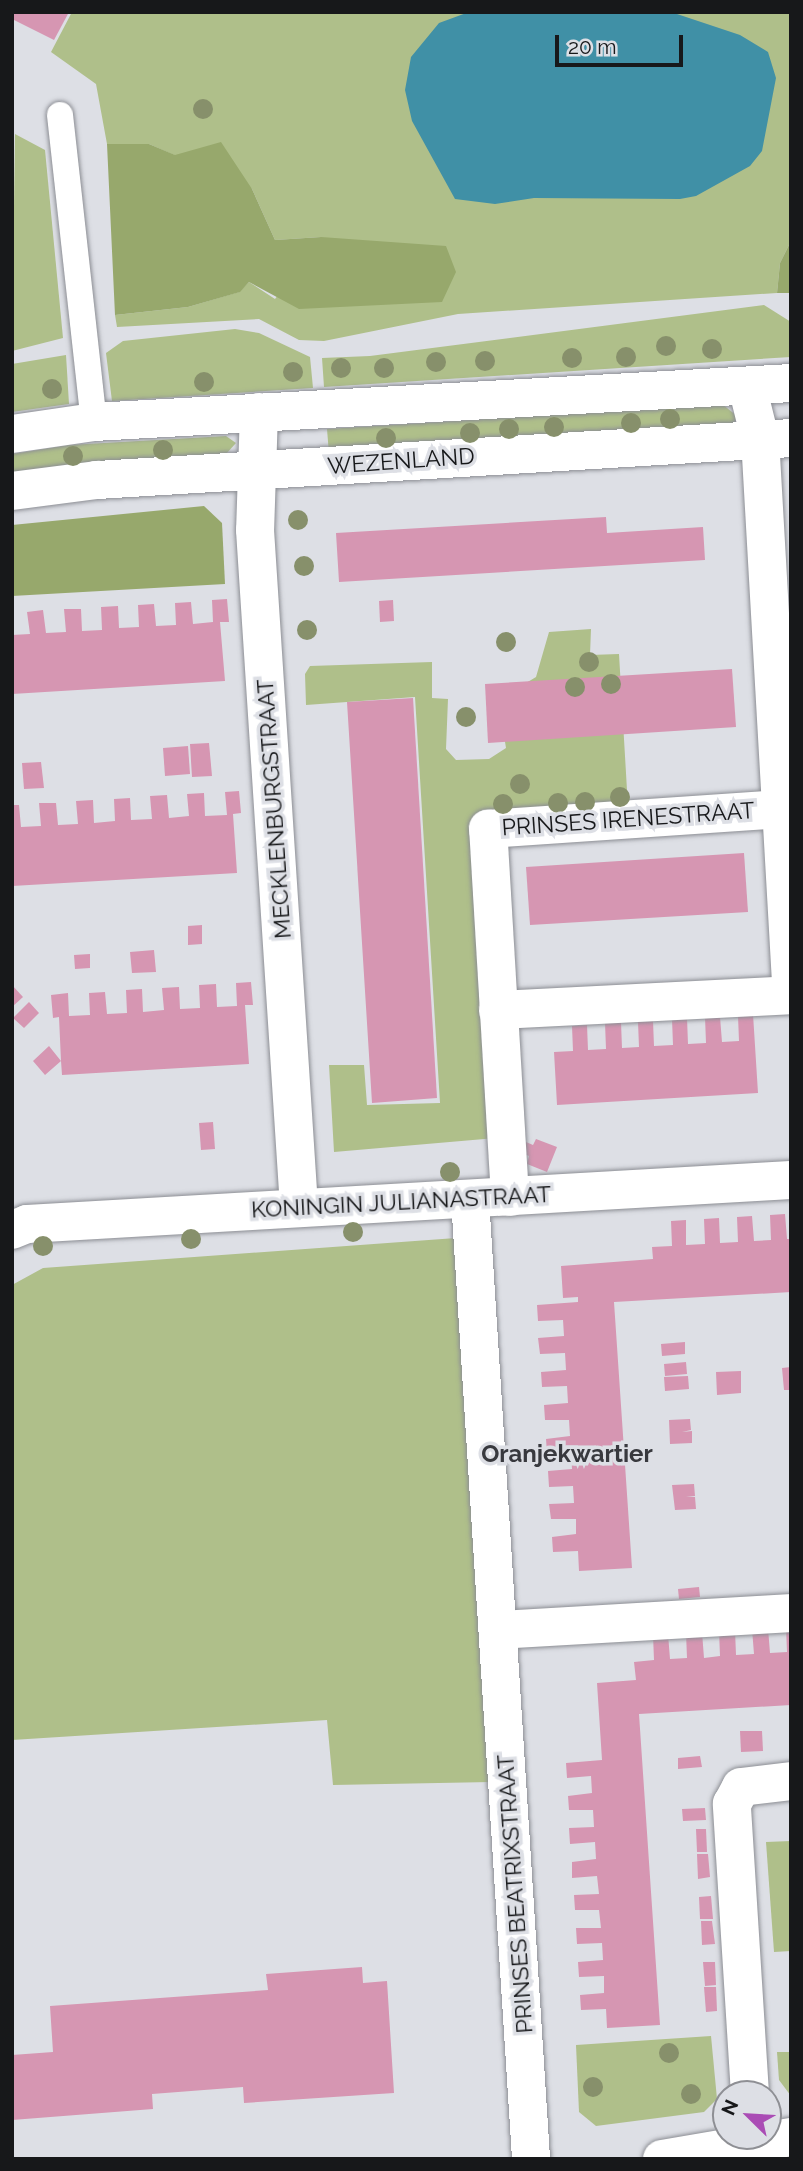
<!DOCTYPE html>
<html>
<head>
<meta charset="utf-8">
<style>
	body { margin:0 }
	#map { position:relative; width:803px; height:2171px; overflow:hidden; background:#dddfe5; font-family:Raleway,sans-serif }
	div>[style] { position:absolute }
	.green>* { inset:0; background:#afbf8a }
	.forest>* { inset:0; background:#97a86c }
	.water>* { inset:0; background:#4090a6 }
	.building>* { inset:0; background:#d696b2 }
	.roads { filter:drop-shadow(0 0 2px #8c8e94) drop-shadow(0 0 2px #8c8e94) }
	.lane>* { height:26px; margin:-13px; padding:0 13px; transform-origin:13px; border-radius:13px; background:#fff }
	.street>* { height:38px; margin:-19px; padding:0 19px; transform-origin:19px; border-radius:19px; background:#fff }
	.secondary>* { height:38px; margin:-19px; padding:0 19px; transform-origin:19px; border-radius:19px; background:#fff }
	.trees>* { width:20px; height:20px; margin:-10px; border-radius:50%; background:#87906b }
	span { translate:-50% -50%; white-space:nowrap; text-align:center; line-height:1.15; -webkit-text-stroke:7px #dddfe5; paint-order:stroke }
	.street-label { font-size:23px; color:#17181a }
	.neighbourhood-label { font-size:24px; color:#38393e; font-weight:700 }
	.frame { position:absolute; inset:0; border:14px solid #17181a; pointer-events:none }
	.north { position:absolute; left:712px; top:2080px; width:70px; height:70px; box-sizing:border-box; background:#dddfe5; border:2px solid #8e8f94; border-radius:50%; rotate:294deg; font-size:19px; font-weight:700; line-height:28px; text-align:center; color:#17181a }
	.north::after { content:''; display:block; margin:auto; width:24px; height:32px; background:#aa4cb5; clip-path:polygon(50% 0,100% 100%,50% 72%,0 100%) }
	.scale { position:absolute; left:555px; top:35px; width:128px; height:32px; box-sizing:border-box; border:4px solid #17181a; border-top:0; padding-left:9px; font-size:21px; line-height:24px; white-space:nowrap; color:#17181a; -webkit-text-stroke:5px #dddfe5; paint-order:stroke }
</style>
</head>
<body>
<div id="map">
	<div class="green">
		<div style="clip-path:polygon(72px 12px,791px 12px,791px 241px,780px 263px,777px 293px,458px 314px,324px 341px,299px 340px,259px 319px,117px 327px,115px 315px,188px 307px,239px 292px,249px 282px,275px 299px,321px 237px,275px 240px,252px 189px,149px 144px,107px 144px,96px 84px,51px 52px)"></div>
		<div style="clip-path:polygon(15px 134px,45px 150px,63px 338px,12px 351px)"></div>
		<div style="clip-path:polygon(764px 305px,791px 322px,791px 357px,324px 387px,322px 358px,370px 356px)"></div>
		<div style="clip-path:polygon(235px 329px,259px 333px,310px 357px,313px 388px,112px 401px,106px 353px,123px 341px)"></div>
		<div style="clip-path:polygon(66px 355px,69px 404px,12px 412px,12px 364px)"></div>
		<div style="clip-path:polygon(722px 404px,737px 416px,733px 426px,329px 454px,327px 429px)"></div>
		<div style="clip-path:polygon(226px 436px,236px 443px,226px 454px,12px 481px,12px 454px,69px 445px)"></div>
		<div style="clip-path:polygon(591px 629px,590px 655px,619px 654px,628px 807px,476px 817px,496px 1138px,334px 1152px,329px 1065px,364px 1065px,367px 1105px,440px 1103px,415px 697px,306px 705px,305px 674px,310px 666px,432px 662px,432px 698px,448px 699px,446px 749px,456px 760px,489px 759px,506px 748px,501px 717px,521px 686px,536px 677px,549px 632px)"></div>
		<div style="clip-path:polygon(456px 1238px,491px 1782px,333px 1785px,327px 1720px,12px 1740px,12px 1285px,43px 1268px)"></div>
		<div style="clip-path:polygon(791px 1841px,791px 1951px,774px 1952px,766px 1842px)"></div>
		<div style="clip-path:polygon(711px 2036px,717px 2099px,704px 2112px,596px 2126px,579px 2112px,576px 2045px)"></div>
		<div style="clip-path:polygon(777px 2052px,791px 2052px,791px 2096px,779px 2080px)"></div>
	</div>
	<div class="forest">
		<div style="clip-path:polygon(221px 142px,252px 189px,275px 240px,321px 237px,446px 246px,456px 272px,442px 302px,299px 309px,249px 282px,240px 292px,188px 307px,115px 315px,107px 144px,149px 144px,175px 155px)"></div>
		<div style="clip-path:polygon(791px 241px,791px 293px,777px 293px,780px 263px)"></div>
		<div style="clip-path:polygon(204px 506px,222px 523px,225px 584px,12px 596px,12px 525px)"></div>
	</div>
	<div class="water">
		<div style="clip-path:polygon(469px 12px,671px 12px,740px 35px,768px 52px,776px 78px,762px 151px,750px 166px,696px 196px,680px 199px,534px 198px,495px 204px,455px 199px,412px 121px,405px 90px,411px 57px,439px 23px)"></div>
	</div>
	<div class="building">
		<div style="clip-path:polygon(12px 12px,69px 12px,54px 40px,12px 19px)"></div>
		<div style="clip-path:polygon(606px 517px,607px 533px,703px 527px,705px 560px,339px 582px,336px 533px)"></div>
		<div style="clip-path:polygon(227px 599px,229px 622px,220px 622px,225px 681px,12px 694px,12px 635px,30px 634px,27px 612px,43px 610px,46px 633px,66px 632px,64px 609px,81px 609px,82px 631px,102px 630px,101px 607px,118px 606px,119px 628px,139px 627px,138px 605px,154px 604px,156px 626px,176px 625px,175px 603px,191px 602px,193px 624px,213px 622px,212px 600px)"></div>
		<div style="clip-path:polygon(393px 600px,394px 621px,380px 622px,379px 601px)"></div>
		<div style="clip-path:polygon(732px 669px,736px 727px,488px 743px,485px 684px)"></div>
		<div style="clip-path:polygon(413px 698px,437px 1098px,372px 1103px,347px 702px)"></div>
		<div style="clip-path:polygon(209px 743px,212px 776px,192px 777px,190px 744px)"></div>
		<div style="clip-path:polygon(188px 746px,190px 774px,165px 776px,163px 748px)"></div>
		<div style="clip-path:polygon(41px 762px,44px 788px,24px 789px,22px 763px)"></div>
		<div style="clip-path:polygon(239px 791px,241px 813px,233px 814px,237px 873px,12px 886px,12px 805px,19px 805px,21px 827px,41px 826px,39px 803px,56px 803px,58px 825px,78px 824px,76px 801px,93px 800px,94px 823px,115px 821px,114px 799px,130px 798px,131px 820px,152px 819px,150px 796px,167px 795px,169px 818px,189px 816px,187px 794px,204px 793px,205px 816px,227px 815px,225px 792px)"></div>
		<div style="clip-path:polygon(744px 853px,748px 912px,530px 925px,526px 867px)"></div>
		<div style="clip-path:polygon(202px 925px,202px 944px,188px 945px,188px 926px)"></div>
		<div style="clip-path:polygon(154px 950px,156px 972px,132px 973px,130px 952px)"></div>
		<div style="clip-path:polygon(90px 954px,90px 968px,75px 969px,74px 955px)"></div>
		<div style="clip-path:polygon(251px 982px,253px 1005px,245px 1005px,249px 1064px,62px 1075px,61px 1061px,45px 1075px,33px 1061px,49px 1046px,61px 1061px,59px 1017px,53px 1018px,51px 995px,68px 993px,69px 1016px,90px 1015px,89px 993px,105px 992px,107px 1014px,127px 1013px,126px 990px,142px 989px,143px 1012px,164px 1010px,162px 988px,179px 987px,180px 1009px,200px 1008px,199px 985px,216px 984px,217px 1007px,237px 1006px,236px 983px)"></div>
		<div style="clip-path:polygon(12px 985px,23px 997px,12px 1007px)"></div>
		<div style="clip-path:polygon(29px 1002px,39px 1013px,24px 1028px,13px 1018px)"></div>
		<div style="clip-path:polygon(753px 1014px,758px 1093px,557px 1105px,554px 1052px,573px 1051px,572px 1026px,587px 1025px,588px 1050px,606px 1049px,605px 1023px,621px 1022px,622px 1048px,639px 1047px,638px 1022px,653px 1021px,654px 1046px,673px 1045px,672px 1019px,687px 1018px,688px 1044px,706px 1043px,705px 1017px,720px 1017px,722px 1042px,739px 1041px,738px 1016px)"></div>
		<div style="clip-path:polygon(213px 1122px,215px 1149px,201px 1150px,199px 1123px)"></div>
		<div style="clip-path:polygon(536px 1139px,557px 1147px,547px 1172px,527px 1164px,529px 1156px,522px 1153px,526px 1142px,533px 1145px)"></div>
		<div style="clip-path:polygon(785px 1214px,787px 1239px,791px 1239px,791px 1292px,614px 1302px,632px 1568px,579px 1571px,578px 1551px,553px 1552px,552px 1537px,576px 1534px,576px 1519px,551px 1519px,549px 1504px,574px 1503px,573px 1486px,549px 1487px,548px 1471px,572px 1469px,571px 1452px,547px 1453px,546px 1439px,570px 1436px,569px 1420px,545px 1420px,544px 1405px,568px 1403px,567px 1386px,542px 1387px,541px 1372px,566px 1370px,565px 1353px,540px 1354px,538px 1338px,564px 1336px,563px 1320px,538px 1321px,537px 1305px,578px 1302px,578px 1297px,563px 1298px,561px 1266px,653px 1259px,652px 1247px,672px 1246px,671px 1221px,686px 1220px,686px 1245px,705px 1244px,704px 1219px,719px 1218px,720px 1243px,738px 1242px,737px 1217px,752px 1216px,754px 1241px,771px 1240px,770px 1215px)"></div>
		<div style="clip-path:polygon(685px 1342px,685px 1354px,662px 1356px,661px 1344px)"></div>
		<div style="clip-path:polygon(686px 1362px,687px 1374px,665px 1376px,664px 1364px)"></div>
		<div style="clip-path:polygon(791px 1367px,791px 1390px,784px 1390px,782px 1368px)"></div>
		<div style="clip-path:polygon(741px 1371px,741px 1393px,717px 1395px,716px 1372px)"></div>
		<div style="clip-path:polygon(688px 1376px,689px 1389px,665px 1391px,664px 1377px)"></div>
		<div style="clip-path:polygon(690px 1419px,691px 1430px,682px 1432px,692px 1431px,692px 1443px,670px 1444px,669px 1420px)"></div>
		<div style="clip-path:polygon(694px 1484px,695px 1496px,686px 1497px,695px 1497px,696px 1509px,675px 1510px,672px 1485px)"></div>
		<div style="clip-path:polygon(699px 1587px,700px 1597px,679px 1599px,678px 1589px)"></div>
		<div style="clip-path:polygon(791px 1626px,791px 1705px,639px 1714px,660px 2025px,607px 2028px,606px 2009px,581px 2010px,580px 1995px,604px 1993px,604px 1976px,579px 1977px,578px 1962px,603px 1960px,602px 1943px,577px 1944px,576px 1928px,601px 1928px,599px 1910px,575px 1910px,574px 1895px,599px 1894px,597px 1876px,572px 1878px,572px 1862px,596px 1859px,595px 1842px,570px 1844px,569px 1828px,594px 1827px,593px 1810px,569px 1810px,568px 1796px,592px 1793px,591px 1776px,567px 1778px,566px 1763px,602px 1760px,597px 1683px,636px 1680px,634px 1662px,654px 1660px,653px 1635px,668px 1634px,670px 1659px,687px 1658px,686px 1633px,702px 1632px,704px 1658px,720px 1656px,719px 1631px,735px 1630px,736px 1655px,754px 1654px,752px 1629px,768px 1628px,770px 1653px,787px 1652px,786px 1627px)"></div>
		<div style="clip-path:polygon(740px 1731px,762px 1731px,763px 1751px,741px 1752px)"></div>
		<div style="clip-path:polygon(700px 1756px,702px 1767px,678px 1769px,678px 1758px)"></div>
		<div style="clip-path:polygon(705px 1808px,706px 1820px,683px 1821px,682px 1809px)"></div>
		<div style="clip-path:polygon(696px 1829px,706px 1829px,707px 1852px,697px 1852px)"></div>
		<div style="clip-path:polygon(697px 1854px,708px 1854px,710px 1877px,698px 1879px)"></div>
		<div style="clip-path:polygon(711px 1896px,713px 1919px,700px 1919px,699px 1897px)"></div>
		<div style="clip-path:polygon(701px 1921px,712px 1921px,715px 1944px,702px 1945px)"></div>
		<div style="clip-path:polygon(703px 1962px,715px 1962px,716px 1985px,705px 1986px)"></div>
		<div style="clip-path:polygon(362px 1967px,363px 1983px,387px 1981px,394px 2093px,244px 2103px,243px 2087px,152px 2094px,153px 2109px,12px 2120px,12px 2055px,53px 2052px,50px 2006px,268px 1990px,266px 1974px)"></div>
		<div style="clip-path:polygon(704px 1987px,716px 1987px,717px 2011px,706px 2012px)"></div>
	</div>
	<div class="roads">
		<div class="lane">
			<div style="left:60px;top:115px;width:309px;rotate:83.7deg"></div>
		</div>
		<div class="street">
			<div style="left:747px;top:386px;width:54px;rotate:76deg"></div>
			<div style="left:760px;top:438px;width:545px;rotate:86.74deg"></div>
			<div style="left:259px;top:412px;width:118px;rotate:91.9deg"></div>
			<div style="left:255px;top:530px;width:678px;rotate:86.28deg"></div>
			<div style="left:12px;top:491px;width:86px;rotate:-7.4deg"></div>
			<div style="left:97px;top:480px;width:695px;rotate:-3.46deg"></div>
			<div style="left:498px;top:1010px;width:293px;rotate:-2.9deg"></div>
			<div style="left:510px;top:1197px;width:369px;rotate:-93.4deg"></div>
			<div style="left:488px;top:829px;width:294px;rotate:-3.9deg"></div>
			<div style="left:470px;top:1199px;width:962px;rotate:86.36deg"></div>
			<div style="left:12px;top:1230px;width:16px;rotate:-22deg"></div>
			<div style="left:27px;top:1224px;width:765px;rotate:-3.3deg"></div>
			<div style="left:498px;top:1630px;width:293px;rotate:-3.3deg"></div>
			<div style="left:750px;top:2094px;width:291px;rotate:-93.6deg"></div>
			<div style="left:732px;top:1804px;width:19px;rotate:-62deg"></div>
			<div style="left:741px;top:1787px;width:50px;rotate:-6.8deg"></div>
			<div style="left:662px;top:2159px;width:131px;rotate:-9.7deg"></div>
		</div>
		<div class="secondary">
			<div style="left:12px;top:434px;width:83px;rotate:-8.3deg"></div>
			<div style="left:94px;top:422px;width:698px;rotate:-3.2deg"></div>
		</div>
	</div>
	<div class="trees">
		<div style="left:203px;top:109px"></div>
		<div style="left:666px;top:346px"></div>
		<div style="left:712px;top:349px"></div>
		<div style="left:626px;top:357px"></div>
		<div style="left:572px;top:358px"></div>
		<div style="left:485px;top:361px"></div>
		<div style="left:436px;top:362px"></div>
		<div style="left:341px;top:368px"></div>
		<div style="left:384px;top:368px"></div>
		<div style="left:293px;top:372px"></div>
		<div style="left:204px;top:382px"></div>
		<div style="left:52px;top:389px"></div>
		<div style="left:670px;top:419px"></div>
		<div style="left:631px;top:423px"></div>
		<div style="left:554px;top:427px"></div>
		<div style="left:509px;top:429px"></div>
		<div style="left:470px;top:433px"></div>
		<div style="left:386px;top:438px"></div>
		<div style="left:163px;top:450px"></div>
		<div style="left:73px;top:456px"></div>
		<div style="left:298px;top:520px"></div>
		<div style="left:304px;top:566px"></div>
		<div style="left:307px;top:630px"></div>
		<div style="left:506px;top:642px"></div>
		<div style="left:589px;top:662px"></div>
		<div style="left:611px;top:684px"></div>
		<div style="left:575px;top:687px"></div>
		<div style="left:466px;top:717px"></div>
		<div style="left:520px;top:784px"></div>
		<div style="left:620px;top:797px"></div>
		<div style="left:585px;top:802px"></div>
		<div style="left:558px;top:803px"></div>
		<div style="left:503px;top:804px"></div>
		<div style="left:450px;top:1172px"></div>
		<div style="left:353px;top:1232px"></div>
		<div style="left:191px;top:1239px"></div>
		<div style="left:43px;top:1246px"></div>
		<div style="left:669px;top:2053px"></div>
		<div style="left:593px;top:2087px"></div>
		<div style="left:691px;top:2094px"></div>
	</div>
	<div class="street-label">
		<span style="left:401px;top:461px;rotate:-4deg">WEZENLAND</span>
		<span style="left:274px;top:809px;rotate:-94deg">MECKLENBURGSTRAAT</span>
		<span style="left:628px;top:819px;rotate:-4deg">PRINSES IRENESTRAAT</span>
		<span style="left:401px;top:1202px;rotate:-3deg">KONINGIN JULIANASTRAAT</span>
		<span style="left:515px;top:1894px;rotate:-94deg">PRINSES BEATRIXSTRAAT</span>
	</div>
	<div class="neighbourhood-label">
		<span style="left:567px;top:1454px">Oranjekwartier</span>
	</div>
	<div class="frame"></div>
	<div class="north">N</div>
	<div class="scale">20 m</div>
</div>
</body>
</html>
